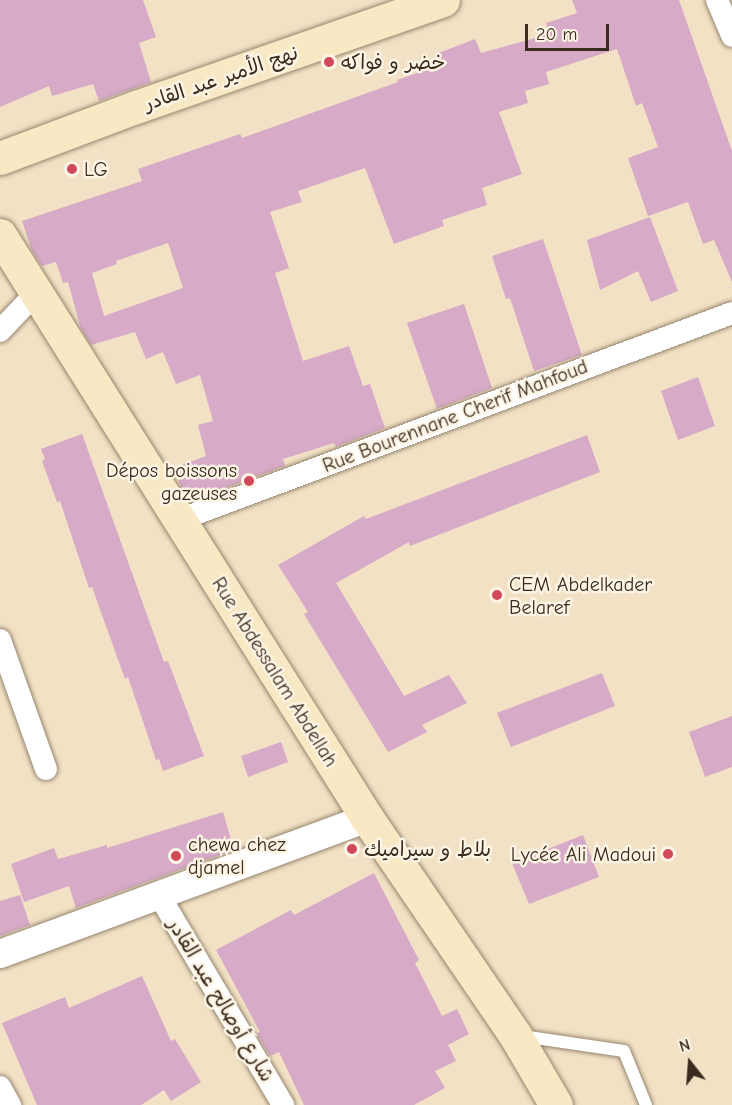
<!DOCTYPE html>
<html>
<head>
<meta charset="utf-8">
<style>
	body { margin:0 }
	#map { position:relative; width:732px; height:1105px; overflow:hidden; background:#f2e1c4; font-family:"Comic Neue","Playpen Sans Arabic",sans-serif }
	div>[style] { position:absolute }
	.building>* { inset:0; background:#d7aac7 }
	.roads { filter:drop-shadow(0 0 2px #968671) drop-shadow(0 0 2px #968671) }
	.service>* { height:12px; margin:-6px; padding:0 6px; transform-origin:6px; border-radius:6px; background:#fff }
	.minor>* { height:22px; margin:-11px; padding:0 11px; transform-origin:11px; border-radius:11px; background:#fff }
	.tertiary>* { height:28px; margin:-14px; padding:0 14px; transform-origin:14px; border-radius:14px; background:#fff }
	.secondary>* { height:33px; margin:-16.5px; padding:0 16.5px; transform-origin:16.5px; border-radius:16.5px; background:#f8e8c3 }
	.dots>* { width:16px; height:16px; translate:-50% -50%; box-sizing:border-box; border:3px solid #fcf5e5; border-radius:50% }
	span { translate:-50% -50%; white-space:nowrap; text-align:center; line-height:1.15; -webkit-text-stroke:5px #fcf5e5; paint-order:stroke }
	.poi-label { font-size:20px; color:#3b2a1e }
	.left { translate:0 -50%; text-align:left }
	.right { translate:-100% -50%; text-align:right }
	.street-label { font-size:20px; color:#3b2a1e }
	.north { position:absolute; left:660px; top:1033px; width:60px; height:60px; -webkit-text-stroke:4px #fcf5e5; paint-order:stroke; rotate:343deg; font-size:16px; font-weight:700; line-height:24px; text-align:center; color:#3b2a1e }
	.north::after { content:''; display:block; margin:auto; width:21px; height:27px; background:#3b2a1e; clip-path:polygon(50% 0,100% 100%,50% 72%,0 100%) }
	.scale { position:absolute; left:525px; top:24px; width:84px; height:27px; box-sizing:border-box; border:3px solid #3b2a1e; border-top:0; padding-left:8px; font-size:18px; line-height:21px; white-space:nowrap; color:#3b2a1e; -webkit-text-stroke:4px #fcf5e5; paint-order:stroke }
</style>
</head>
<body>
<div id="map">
	<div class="building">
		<div style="clip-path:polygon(0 0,143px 0,156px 37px,139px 43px,151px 82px,99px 101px,93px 84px,52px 96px,49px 86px,0 107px)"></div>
		<div style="clip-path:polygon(evenodd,572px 0,679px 0,732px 151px,732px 282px,714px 240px,703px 244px,688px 202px,648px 216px,628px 158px,658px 147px,642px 103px,636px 106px,617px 49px,546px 72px,549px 84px,525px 91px,528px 103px,499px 112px,522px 174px,482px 188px,487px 205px,442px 220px,444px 226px,394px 244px,365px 168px,298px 191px,302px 202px,270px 212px,289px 268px,275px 273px,303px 361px,349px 346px,363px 386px,370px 384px,385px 428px,336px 447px,334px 443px,283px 459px,285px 466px,190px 501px,180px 485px,174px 468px,206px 456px,198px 425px,213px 421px,200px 375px,176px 384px,163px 352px,146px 359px,135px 332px,91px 345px,81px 329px,68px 282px,63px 283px,56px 262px,42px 266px,32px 251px,22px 221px,142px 181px,138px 169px,240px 134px,242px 138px,398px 82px,397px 80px,440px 65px,436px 54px,475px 39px,481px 53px,550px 34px,546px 23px,577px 13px,572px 0,168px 243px,183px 288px,104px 316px,92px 273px,117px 264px,116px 261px,168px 243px)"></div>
		<div style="clip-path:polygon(650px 217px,678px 291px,651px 302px,638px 271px,600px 290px,587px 240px)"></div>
		<div style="clip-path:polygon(543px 239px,582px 355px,534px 371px,510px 298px,506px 299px,492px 256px)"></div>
		<div style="clip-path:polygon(464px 304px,492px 388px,437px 409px,407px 323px)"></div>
		<div style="clip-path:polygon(698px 377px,715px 426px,678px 440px,661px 391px)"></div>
		<div style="clip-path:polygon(82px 434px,164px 662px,168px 661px,204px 756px,163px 771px,159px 759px,156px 760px,128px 677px,125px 679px,92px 587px,89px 588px,60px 501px,57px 502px,42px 461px,45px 459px,41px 449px)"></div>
		<div style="clip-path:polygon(587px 435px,600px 472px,410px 546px,409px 542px,336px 583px,404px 696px,449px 675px,467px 703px,422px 725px,427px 732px,388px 752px,304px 614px,308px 612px,278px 565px,364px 516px,366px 519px)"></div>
		<div style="clip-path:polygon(602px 673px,615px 706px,511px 747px,497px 713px)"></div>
		<div style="clip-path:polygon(732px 716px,732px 767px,705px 777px,689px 732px)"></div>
		<div style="clip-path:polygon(281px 742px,288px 762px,248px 777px,241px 756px)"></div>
		<div style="clip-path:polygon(223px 812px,234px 850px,76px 908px,69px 886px,24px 902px,11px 864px,54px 848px,58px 859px,107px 845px,107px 848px)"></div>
		<div style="clip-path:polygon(583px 835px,599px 877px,529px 904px,512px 863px)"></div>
		<div style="clip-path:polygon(374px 873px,419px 960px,415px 963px,442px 1016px,457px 1009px,469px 1034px,448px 1045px,456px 1061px,435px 1071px,445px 1088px,414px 1105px,304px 1105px,279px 1052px,270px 1056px,256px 1033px,260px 1032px,216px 950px,291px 910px,294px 915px)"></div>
		<div style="clip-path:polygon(20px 895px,30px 925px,0 936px,0 901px)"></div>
		<div style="clip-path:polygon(142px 976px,171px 1041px,175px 1039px,201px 1082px,171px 1101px,164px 1090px,141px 1105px,37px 1105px,2px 1023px,65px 997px,69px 1008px)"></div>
	</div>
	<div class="roads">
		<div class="service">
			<div style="left:522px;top:1036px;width:103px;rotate:8.4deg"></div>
			<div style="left:624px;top:1051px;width:58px;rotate:67.8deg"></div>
		</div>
		<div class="minor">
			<div style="left:717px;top:0;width:39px;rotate:67deg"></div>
			<div style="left:0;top:331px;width:52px;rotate:-46.5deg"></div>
			<div style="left:179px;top:520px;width:590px;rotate:-20.52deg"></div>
			<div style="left:0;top:640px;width:137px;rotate:70.4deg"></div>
			<div style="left:159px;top:895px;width:244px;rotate:59.4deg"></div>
			<div style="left:0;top:1087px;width:21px;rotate:61deg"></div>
		</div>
		<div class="tertiary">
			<div style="left:0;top:954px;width:391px;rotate:-20.3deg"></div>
		</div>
		<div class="secondary">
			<div style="left:0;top:158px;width:145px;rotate:-20.6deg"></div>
			<div style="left:136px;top:107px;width:325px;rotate:-19.2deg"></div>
			<div style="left:0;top:235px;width:689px;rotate:57.81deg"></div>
			<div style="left:367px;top:818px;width:263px;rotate:55.7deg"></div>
			<div style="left:515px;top:1035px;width:81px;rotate:59.6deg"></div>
		</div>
	</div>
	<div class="dots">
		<div style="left:329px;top:62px;background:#d1495b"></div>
		<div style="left:72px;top:169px;background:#d1495b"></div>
		<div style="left:249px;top:481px;background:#d1495b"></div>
		<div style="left:497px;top:595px;background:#d1495b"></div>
		<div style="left:352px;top:849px;background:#d1495b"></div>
		<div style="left:668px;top:854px;background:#d1495b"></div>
		<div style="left:176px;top:856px;background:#d1495b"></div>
	</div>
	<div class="poi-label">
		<span class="left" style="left:341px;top:62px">خضر و فواكه</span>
		<span class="left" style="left:84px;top:169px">LG</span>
		<span class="right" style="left:237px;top:482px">Dépos boissons<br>gazeuses</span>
		<span class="left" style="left:509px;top:596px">CEM Abdelkader<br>Belaref</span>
		<span class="left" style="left:188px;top:856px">chewa chez<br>djamel</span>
		<span class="left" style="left:364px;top:849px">بلاط و سيراميك</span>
		<span class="right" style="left:656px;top:854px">Lycée Ali Madoui</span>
	</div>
	<div class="street-label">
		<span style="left:221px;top:78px;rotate:-19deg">نهج الأمير عبد القادر</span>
		<span style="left:455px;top:416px;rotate:-21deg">Rue Bourennane Cherif Mahfoud</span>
		<span style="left:275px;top:672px;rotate:58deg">Rue Abdessalam Abdellah</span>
		<span style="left:221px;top:1000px;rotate:59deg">شارع أوصالح عبد القادر</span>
	</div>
	<div class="north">N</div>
	<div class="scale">20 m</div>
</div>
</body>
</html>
